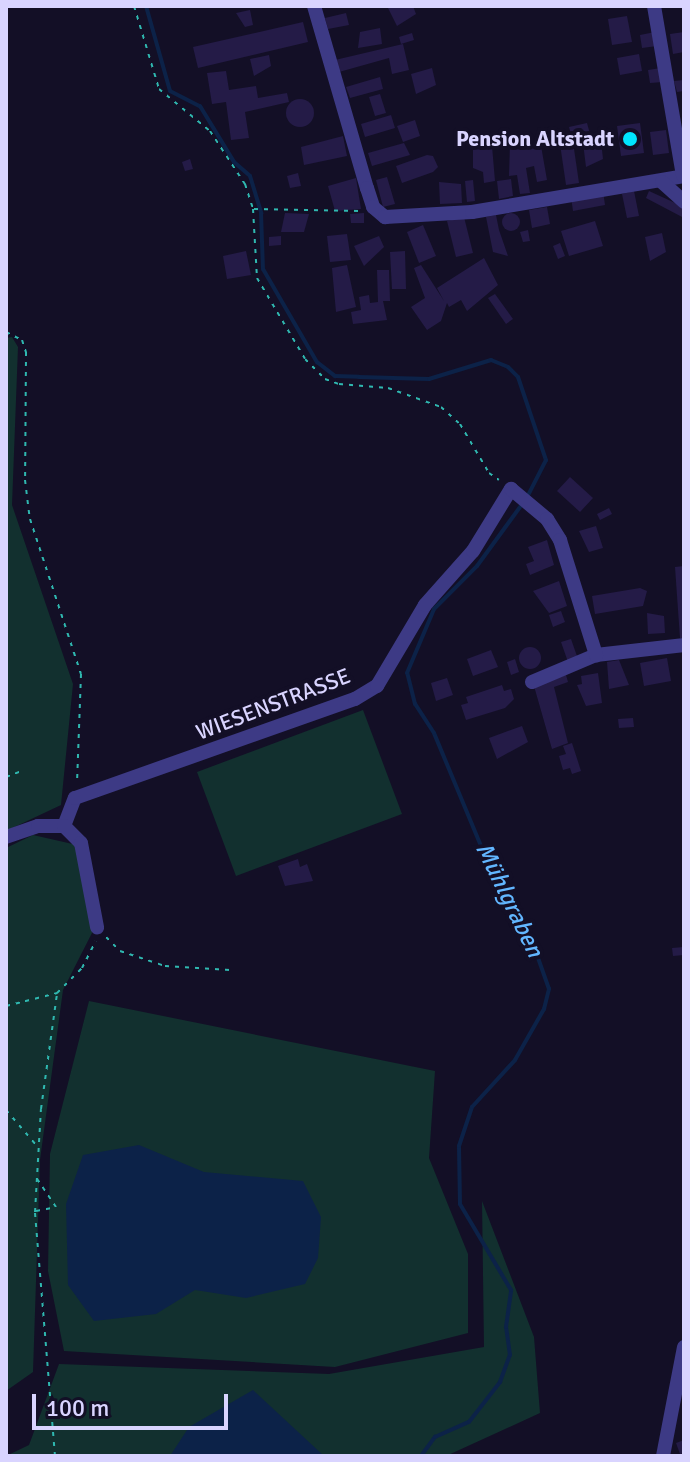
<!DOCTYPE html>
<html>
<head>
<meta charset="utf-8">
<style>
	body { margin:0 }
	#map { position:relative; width:690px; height:1462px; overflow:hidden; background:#130f26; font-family:Signika,sans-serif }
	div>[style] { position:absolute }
	.green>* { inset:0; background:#12302f }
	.water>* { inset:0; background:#0c2248 }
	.stream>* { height:4px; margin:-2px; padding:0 2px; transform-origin:2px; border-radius:2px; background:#0c2248 }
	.building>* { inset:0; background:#241b47 }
	.round { border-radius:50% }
	.path>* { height:2px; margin-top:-1px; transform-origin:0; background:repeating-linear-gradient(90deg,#2fb8b0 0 4px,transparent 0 10px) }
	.minor>* { height:14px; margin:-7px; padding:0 7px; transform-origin:7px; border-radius:7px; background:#3d3a85 }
	.dots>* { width:22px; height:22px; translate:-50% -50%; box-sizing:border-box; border:4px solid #130f26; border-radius:50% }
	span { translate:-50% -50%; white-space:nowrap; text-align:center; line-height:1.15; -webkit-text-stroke:8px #130f26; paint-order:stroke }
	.poi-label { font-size:22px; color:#d9d4ff; font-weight:700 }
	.right { translate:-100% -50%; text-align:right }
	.street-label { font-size:22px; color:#d9d4ff }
	.water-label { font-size:24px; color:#62b6ff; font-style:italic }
	.frame { position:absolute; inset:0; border:8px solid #d9d4ff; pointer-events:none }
	.scale { position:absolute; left:32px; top:1394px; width:196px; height:36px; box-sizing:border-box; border:4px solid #d9d4ff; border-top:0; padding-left:10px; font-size:24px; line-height:28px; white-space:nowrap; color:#d9d4ff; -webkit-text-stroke:6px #130f26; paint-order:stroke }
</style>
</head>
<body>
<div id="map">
	<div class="green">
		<div style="clip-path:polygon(12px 337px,18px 347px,12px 505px,73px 684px,61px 805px,6px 831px,6px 338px)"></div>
		<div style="clip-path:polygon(363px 710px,402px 814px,236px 876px,197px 772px)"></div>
		<div style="clip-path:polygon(33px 835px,77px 845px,94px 929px,63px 990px,40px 1160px,33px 1372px,6px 1391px,6px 848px)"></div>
		<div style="clip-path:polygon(89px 1001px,435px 1071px,429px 1158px,468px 1254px,468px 1333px,335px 1367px,64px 1351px,48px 1271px,50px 1154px)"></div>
		<div style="clip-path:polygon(482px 1201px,534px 1337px,540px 1413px,446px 1456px,6px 1456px,29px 1445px,59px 1364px,329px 1374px,484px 1347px)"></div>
	</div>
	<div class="water">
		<div style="clip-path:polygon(139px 1145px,204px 1172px,303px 1181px,321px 1217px,318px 1258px,305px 1284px,246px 1298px,195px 1290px,156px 1314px,94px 1321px,68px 1285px,66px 1204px,83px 1155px)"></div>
		<div style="clip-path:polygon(253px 1390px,324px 1456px,170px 1456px,189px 1427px)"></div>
	</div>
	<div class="stream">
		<div style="left:146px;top:6px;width:88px;rotate:74.2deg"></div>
		<div style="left:170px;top:91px;width:34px;rotate:27deg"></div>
		<div style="left:200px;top:106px;width:66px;rotate:58.7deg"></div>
		<div style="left:234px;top:162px;width:21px;rotate:41deg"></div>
		<div style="left:250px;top:176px;width:39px;rotate:73deg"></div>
		<div style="left:261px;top:213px;width:56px;rotate:88deg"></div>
		<div style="left:263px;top:269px;width:108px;rotate:59.9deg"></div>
		<div style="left:317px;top:362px;width:23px;rotate:38deg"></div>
		<div style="left:335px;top:376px;width:24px;rotate:2deg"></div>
		<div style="left:359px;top:377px;width:70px;rotate:1.6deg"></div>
		<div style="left:429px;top:379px;width:65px;rotate:-17deg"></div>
		<div style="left:491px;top:360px;width:18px;rotate:22deg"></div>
		<div style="left:508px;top:367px;width:14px;rotate:45deg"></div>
		<div style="left:518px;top:377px;width:88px;rotate:71.4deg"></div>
		<div style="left:546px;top:460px;width:38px;rotate:117deg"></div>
		<div style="left:421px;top:1456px;width:24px;rotate:-54deg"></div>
		<div style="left:435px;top:1437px;width:37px;rotate:-24deg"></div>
		<div style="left:469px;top:1422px;width:51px;rotate:-52.2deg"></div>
		<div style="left:500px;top:1382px;width:29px;rotate:-70deg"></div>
		<div style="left:510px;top:1355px;width:28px;rotate:-98deg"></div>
		<div style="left:506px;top:1327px;width:37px;rotate:-82deg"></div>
		<div style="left:511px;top:1290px;width:100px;rotate:-120.7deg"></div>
		<div style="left:460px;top:1204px;width:58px;rotate:-91deg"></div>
		<div style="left:459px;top:1146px;width:41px;rotate:-71.6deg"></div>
		<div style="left:472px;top:1107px;width:64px;rotate:-47.5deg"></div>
		<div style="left:515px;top:1060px;width:59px;rotate:-60.4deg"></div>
		<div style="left:544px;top:1009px;width:21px;rotate:-76deg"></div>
		<div style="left:549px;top:989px;width:54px;rotate:-109.4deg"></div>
		<div style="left:531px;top:938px;width:66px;rotate:-122deg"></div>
		<div style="left:496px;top:882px;width:161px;rotate:-112.6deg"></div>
		<div style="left:434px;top:733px;width:35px;rotate:-123deg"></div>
		<div style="left:415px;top:704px;width:32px;rotate:-104deg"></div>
		<div style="left:407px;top:673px;width:69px;rotate:-67.1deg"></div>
		<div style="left:434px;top:609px;width:61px;rotate:-45deg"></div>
		<div style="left:477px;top:566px;width:73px;rotate:-53.9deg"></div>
	</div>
	<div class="building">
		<div style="clip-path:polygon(387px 6px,413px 6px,416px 14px,397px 26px)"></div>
		<div style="clip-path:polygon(250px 10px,253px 25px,245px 27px,236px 13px)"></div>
		<div style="clip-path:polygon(346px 13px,349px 25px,328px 29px,325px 18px)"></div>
		<div style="clip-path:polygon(627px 16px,632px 42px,612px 45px,608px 19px)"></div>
		<div style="clip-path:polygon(303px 22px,308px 42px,198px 68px,193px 47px)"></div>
		<div style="clip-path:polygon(380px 28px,382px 44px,358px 48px,360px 32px)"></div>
		<div style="clip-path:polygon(655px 32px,657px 46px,642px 48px,640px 35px)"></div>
		<div style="clip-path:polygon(684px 32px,684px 52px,673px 54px,670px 34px)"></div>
		<div style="clip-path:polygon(412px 33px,414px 40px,401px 44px,399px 37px)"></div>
		<div style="clip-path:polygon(403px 44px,409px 70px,392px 74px,389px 58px,339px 72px,335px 60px)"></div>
		<div style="clip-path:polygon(639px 54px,642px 71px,620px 75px,617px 58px)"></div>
		<div style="clip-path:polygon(269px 55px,271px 66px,254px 76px,250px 59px)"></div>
		<div style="clip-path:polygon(432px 68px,436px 85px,416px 94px,411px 74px)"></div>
		<div style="clip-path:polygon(661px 68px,663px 82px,650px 83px,648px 70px)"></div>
		<div style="clip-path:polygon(226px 71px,229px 90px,256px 86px,258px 98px,287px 93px,289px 102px,245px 112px,249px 138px,231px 140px,226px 102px,212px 104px,207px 73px)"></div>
		<div style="clip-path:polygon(380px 77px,383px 89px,350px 98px,346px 87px)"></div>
		<div style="clip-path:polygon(684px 80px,684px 91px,677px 92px,674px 81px)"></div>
		<div style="clip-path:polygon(380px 94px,386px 113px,375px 116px,369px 97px)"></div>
		<div class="round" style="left:286px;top:99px;width:28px;height:28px"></div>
		<div style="clip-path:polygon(391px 115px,395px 128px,365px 137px,361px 124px)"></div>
		<div style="clip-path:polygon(415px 120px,420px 136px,403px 142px,397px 126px)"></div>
		<div style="clip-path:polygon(587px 123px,590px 134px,572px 138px,569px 127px)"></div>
		<div style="clip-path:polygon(640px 123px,644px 153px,621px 156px,617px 126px)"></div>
		<div style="clip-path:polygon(666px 130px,669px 153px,653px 155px,650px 132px)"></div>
		<div style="clip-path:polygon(343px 136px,347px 156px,304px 165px,301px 147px)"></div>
		<div style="clip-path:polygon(540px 140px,547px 180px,537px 182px,534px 166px,526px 168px,530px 193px,520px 194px,517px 175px,509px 176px,510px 143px)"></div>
		<div style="clip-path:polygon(601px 141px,603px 159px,586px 167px,583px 143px)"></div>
		<div style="clip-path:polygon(573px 142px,579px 183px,566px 185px,560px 144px)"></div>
		<div style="clip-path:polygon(404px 143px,410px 155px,372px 166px,368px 153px)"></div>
		<div style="clip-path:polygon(492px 146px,495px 181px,484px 183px,483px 172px,473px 168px,473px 148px)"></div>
		<div style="clip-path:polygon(427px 155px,433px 156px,438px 167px,433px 172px,402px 183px,396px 166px)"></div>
		<div style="clip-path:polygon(190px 159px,193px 169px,185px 171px,182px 162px)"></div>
		<div style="clip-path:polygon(298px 173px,301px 186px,290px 188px,287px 176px)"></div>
		<div style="clip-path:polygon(387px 177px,395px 204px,383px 207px,376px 180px)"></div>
		<div style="clip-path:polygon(356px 178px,361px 209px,335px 211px,328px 186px)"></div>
		<div style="clip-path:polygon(511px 179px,513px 196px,499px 199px,497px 181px)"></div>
		<div style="clip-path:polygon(473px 180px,475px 201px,467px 202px,465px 181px)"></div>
		<div style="clip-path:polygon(439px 182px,461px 184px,462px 203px,440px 204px)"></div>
		<div style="clip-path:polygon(603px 191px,605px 205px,573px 211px,571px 197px)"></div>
		<div style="clip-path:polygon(634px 191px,639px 216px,627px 218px,622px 194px)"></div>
		<div style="clip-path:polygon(649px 191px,684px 207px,684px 218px,646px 198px)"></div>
		<div style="clip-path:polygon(547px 207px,550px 224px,532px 228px,529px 210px)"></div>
		<div style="clip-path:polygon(285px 213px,309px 214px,304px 232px,281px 232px)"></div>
		<div style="clip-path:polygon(364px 213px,364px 223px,351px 223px,350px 214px)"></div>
		<div class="round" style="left:502px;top:213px;width:18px;height:18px"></div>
		<div style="clip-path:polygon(496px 215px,499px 230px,508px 256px,493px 252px,486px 217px)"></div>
		<div style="clip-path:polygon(464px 217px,473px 253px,456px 257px,447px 221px)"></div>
		<div style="clip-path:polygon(595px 221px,603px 246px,569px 256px,561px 231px)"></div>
		<div style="clip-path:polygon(423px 225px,436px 256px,419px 263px,407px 232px)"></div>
		<div style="clip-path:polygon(528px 230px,530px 241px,523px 242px,520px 232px)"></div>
		<div style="clip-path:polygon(662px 233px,666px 252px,650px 261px,645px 237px)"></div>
		<div style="clip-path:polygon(347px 234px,351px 260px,330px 262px,327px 236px)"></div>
		<div style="clip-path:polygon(281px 236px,281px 245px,269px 246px,269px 237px)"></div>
		<div style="clip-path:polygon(379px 236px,384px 247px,364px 266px,354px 246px)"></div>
		<div style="clip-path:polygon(560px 243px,565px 256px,558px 259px,553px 246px)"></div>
		<div style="clip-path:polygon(246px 251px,251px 275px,227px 279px,223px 256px)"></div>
		<div style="clip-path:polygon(405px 251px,406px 289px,392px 289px,390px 252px)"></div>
		<div style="clip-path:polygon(484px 258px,498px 285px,467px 311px,461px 300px,449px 307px,447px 303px,441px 321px,427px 330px,411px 307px,425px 298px,414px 268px,421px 265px,444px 301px,437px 288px)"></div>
		<div style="clip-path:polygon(347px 265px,356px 307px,336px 312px,332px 268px)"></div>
		<div style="clip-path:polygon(377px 270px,389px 270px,390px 301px,383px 301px,387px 320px,353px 324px,351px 312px,361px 310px,359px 297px,369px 295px,370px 303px,378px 302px)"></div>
		<div style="clip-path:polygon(495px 294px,513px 319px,506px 324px,488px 298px)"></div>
		<div style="clip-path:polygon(570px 477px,593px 498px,580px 512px,557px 491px)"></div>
		<div style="clip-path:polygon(609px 508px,612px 514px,600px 520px,597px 514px)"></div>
		<div style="clip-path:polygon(596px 526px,603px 548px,589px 552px,579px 531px)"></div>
		<div style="clip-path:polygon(547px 540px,554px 565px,530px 575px,526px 564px,534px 561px,528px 547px)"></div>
		<div style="clip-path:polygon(684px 566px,684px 638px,680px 638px,675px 567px)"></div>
		<div style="clip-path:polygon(559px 581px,567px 606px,549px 613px,533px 591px)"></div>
		<div style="clip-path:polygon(640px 588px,647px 591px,643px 606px,595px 614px,592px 596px)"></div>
		<div style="clip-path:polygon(561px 611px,565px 622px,553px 627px,549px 615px)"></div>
		<div style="clip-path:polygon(647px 613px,664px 616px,665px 633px,648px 634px)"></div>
		<div style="clip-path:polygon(571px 639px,578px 659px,568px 662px,561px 642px)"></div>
		<div class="round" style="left:519px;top:647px;width:22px;height:22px"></div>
		<div style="clip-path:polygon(491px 650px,498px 667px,473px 676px,467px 659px)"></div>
		<div style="clip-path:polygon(667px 658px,671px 681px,644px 686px,640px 663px)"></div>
		<div style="clip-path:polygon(515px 659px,519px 672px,511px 675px,507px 662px)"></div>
		<div style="clip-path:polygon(619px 660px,629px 685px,609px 689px,607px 662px)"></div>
		<div style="clip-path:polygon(598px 673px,602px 703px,586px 706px,577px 685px,582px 684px,581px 676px)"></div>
		<div style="clip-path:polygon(566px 675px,568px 682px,554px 687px,568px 743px,552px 749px,534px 686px)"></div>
		<div style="clip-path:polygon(447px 678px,453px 695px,436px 701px,431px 683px)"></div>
		<div style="clip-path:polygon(502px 685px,504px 691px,511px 689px,514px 699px,505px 708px,466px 720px,461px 705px,468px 703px,466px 697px)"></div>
		<div style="clip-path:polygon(633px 718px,634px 727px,619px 728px,618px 719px)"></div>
		<div style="clip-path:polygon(522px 726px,528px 742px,497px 759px,489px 738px)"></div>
		<div style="clip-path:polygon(572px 743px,581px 771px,572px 774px,570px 768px,563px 770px,559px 756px,566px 754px,563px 746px)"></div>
		<div style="clip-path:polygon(298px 859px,300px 867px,307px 864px,313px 881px,285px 886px,278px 866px)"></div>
		<div style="clip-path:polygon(684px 947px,684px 955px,673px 956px,672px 948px)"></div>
		<div style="clip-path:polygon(684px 1440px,684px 1453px,680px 1454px,676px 1443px)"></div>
	</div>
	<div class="path">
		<div style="left:134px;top:6px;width:87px;rotate:73.2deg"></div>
		<div style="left:159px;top:89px;width:66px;rotate:39.5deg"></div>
		<div style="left:210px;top:131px;width:64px;rotate:56.6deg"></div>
		<div style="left:245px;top:184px;width:26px;rotate:72deg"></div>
		<div style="left:253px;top:209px;width:69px;rotate:86.7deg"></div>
		<div style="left:257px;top:278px;width:94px;rotate:59.3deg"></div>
		<div style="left:305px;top:359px;width:28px;rotate:45deg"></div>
		<div style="left:325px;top:379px;width:15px;rotate:20deg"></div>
		<div style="left:339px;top:384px;width:49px;rotate:4.7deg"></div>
		<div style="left:388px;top:388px;width:56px;rotate:19.7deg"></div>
		<div style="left:441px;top:407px;width:25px;rotate:42deg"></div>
		<div style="left:460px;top:424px;width:57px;rotate:59.4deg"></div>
		<div style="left:489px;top:473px;width:12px;rotate:35deg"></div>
		<div style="left:254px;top:209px;width:106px;rotate:1.1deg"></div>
		<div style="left:6px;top:332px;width:18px;rotate:27deg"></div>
		<div style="left:22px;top:340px;width:13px;rotate:72deg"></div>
		<div style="left:26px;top:352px;width:128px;rotate:90.4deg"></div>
		<div style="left:25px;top:480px;width:39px;rotate:83deg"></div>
		<div style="left:30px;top:519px;width:163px;rotate:71.8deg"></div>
		<div style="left:81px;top:674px;width:107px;rotate:92.1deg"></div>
		<div style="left:6px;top:777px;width:17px;rotate:-21deg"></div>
		<div style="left:106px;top:937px;width:20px;rotate:45deg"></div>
		<div style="left:120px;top:951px;width:47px;rotate:18.4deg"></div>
		<div style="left:165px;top:966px;width:65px;rotate:3.5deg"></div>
		<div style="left:6px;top:1006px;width:53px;rotate:-14.3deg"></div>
		<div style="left:57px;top:993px;width:35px;rotate:-45deg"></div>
		<div style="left:82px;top:968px;width:30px;rotate:-63deg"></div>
		<div style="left:6px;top:1110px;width:48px;rotate:49.3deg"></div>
		<div style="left:36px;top:1211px;width:20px;rotate:-11deg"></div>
		<div style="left:56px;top:1207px;width:34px;rotate:-124deg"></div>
		<div style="left:55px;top:1456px;width:245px;rotate:-94.7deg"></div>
		<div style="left:35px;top:1212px;width:103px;rotate:-86.7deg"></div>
		<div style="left:41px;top:1109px;width:117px;rotate:-82.1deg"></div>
	</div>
	<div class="minor">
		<div style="left:314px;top:6px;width:190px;rotate:73.8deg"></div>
		<div style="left:367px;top:188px;width:20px;rotate:72deg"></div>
		<div style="left:373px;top:207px;width:16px;rotate:40deg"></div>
		<div style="left:385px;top:217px;width:87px;rotate:-3.3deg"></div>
		<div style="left:472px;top:212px;width:215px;rotate:-9.6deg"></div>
		<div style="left:654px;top:6px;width:172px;rotate:80.3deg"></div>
		<div style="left:662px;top:182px;width:30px;rotate:42deg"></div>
		<div style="left:532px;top:682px;width:69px;rotate:-22.9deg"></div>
		<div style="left:596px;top:655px;width:89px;rotate:-6.5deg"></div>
		<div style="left:64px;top:826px;width:30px;rotate:-69deg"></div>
		<div style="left:75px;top:798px;width:297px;rotate:-19.5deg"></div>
		<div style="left:355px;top:699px;width:26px;rotate:-31deg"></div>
		<div style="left:377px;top:686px;width:94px;rotate:-59.3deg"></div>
		<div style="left:425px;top:605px;width:72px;rotate:-48.4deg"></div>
		<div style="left:473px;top:551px;width:73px;rotate:-58.5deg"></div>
		<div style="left:511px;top:489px;width:47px;rotate:39.8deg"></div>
		<div style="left:547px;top:519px;width:25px;rotate:58deg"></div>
		<div style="left:560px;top:540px;width:121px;rotate:72.6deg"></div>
		<div style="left:6px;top:837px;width:34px;rotate:-19deg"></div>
		<div style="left:38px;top:826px;width:26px"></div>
		<div style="left:64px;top:826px;width:24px;rotate:45deg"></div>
		<div style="left:81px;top:843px;width:86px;rotate:79.2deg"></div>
		<div style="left:663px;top:1456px;width:111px;rotate:-79.1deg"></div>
	</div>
	<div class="dots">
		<div style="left:630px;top:139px;background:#00e5ff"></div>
	</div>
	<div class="poi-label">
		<span class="right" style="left:614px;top:139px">Pension Altstadt</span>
	</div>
	<div class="street-label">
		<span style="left:273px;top:704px;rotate:-21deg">WIESENSTRASSE</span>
	</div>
	<div class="water-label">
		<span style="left:509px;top:900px;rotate:64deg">Mühlgraben</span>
	</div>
	<div class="frame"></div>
	<div class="scale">100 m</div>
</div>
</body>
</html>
